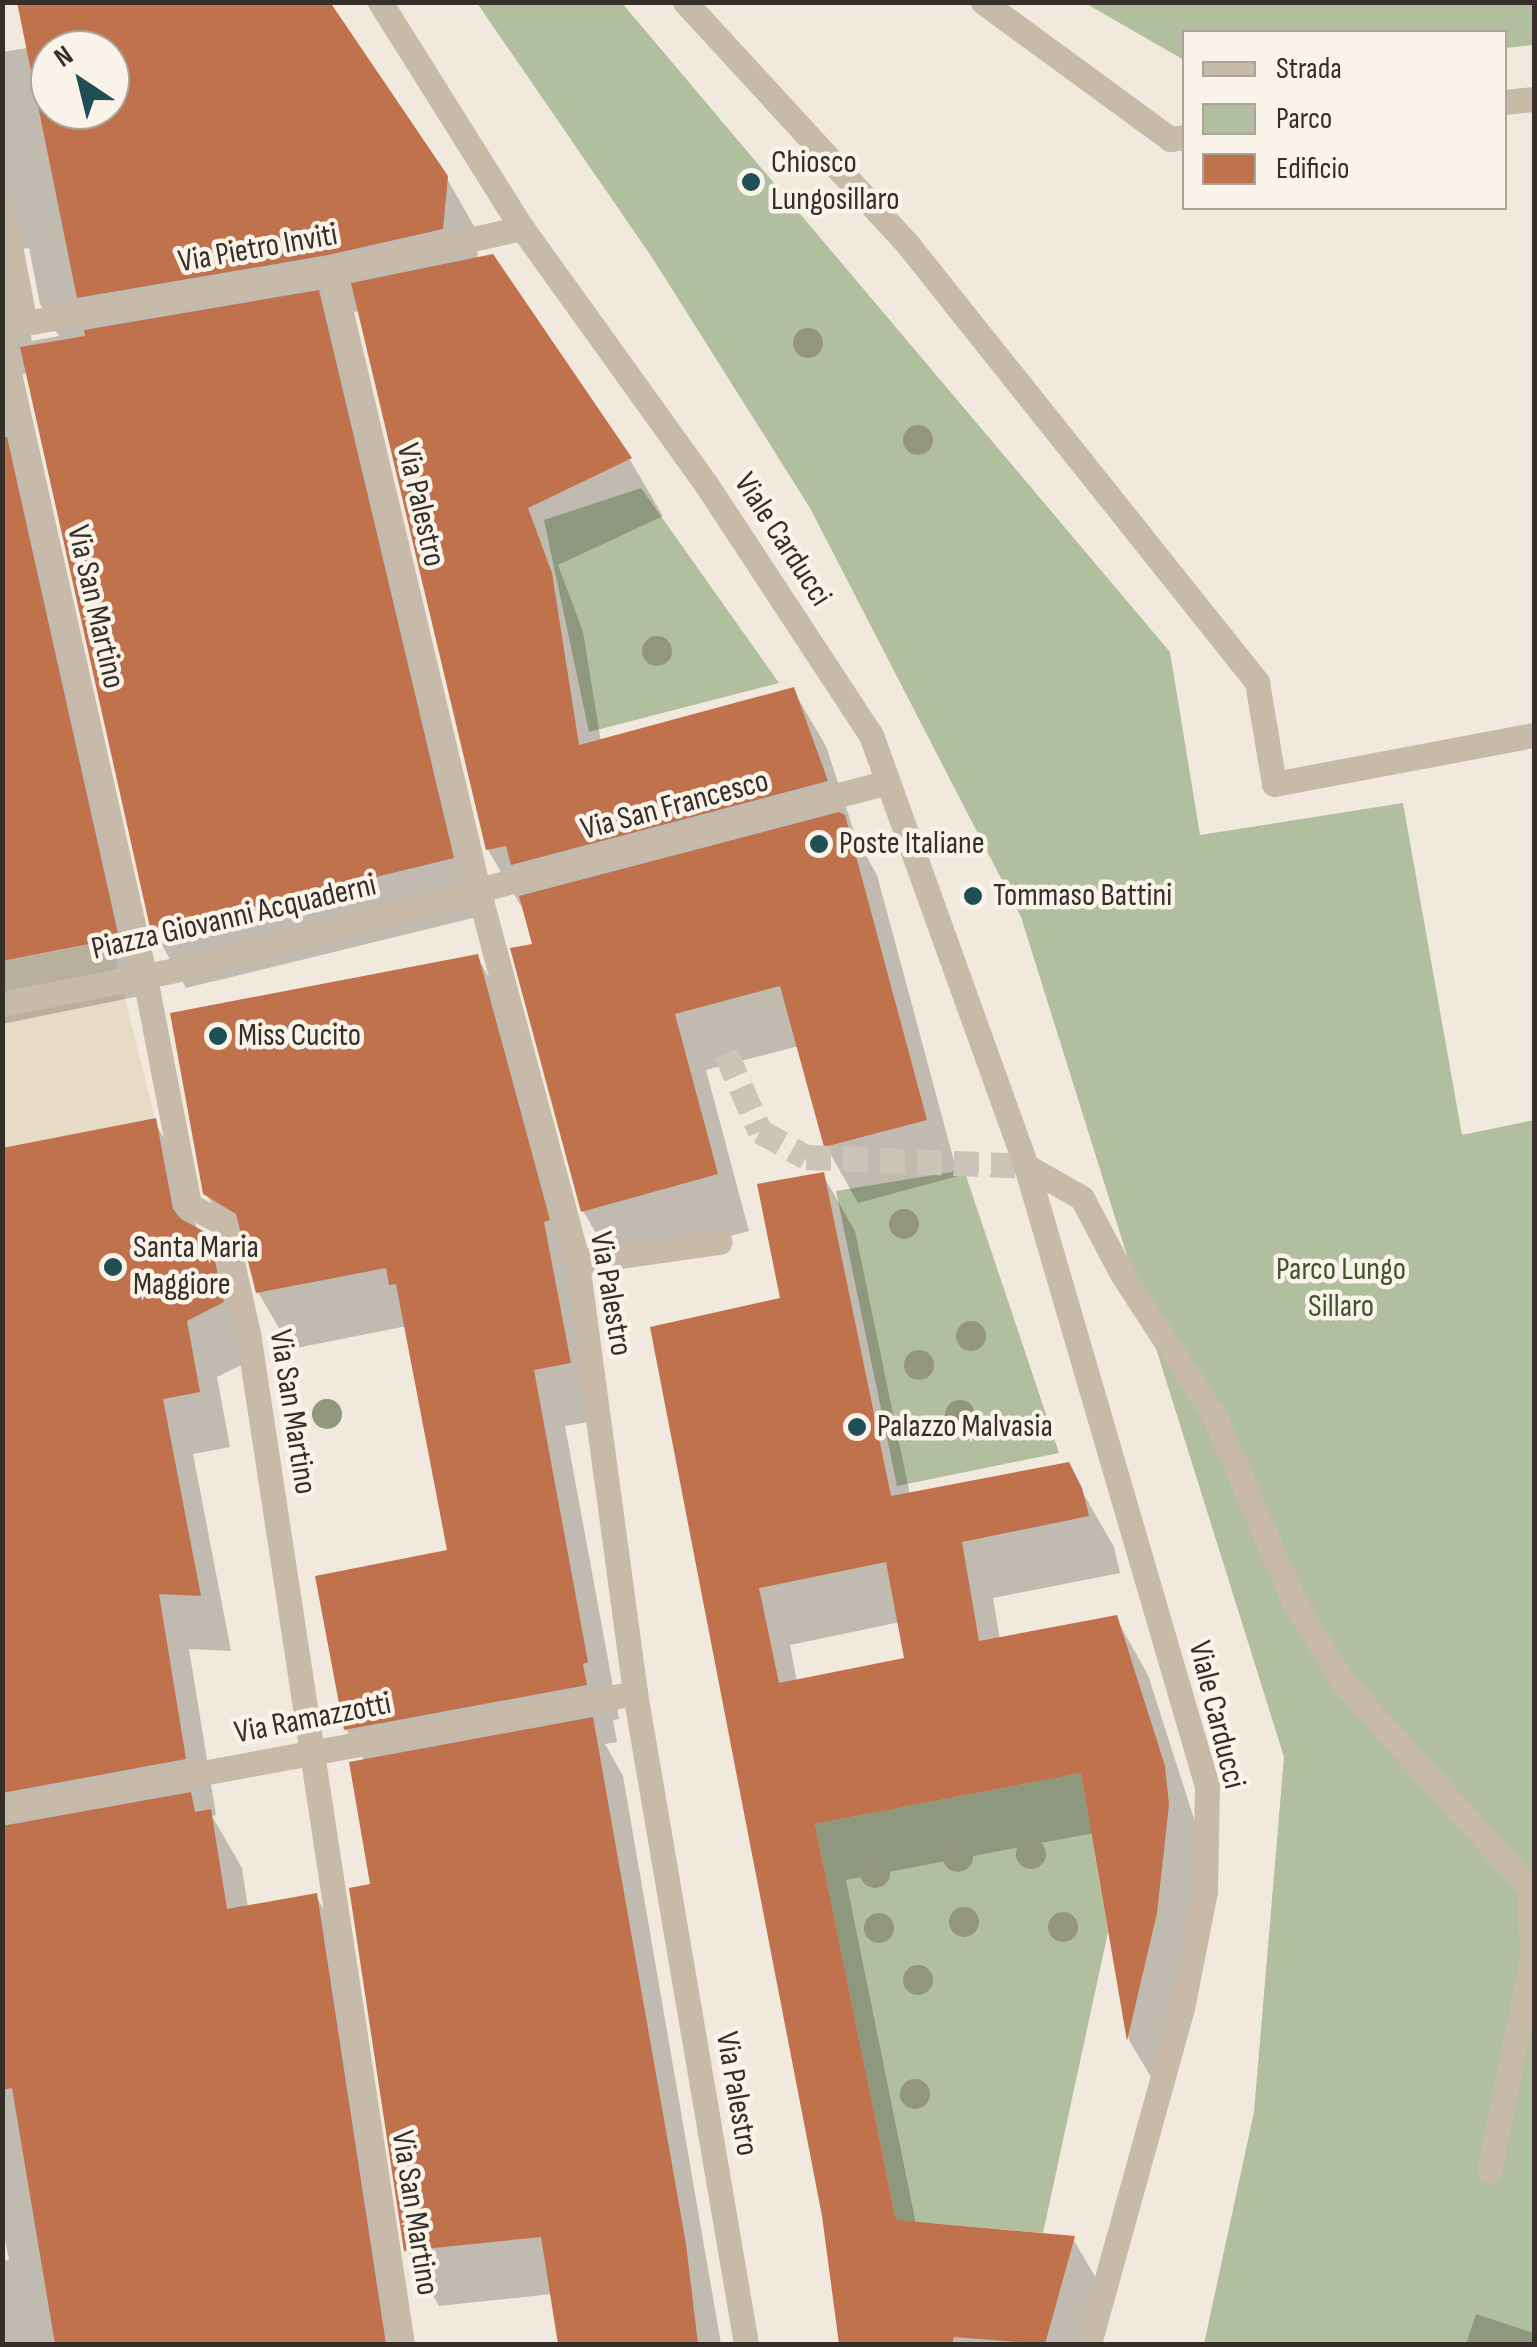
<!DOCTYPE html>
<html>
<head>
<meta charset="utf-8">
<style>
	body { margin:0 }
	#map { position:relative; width:1537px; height:2347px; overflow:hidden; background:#f1e9dd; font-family:"Sofia Sans Condensed",sans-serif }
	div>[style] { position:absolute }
	.green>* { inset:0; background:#b1bf9e }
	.plaza>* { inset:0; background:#e8dbc5 }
	.shadow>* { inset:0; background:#0003 }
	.building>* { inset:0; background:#bf724c }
	.minor-tunnel>* { height:25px; margin-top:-12.5px; transform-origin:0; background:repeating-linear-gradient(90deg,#ccc4b9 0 25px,transparent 0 37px) }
	.minor>* { height:25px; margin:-12.5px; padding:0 12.5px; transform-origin:12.5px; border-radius:12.5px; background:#c8baa9 }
	.trees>* { width:30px; height:30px; margin:-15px; border-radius:50%; background:#91967d }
	.dots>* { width:28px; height:28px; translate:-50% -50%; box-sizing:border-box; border:5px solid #f9f3e9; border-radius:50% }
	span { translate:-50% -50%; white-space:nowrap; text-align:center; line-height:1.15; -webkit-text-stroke:9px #f9f3e9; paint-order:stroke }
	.poi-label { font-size:32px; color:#362e29 }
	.left { translate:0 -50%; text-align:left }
	.street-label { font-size:32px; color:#362e29 }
	.park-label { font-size:32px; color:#42532e }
	.frame { position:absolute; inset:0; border:5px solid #362e29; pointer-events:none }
	.legend { position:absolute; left:1182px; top:30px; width:325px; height:180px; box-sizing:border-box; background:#f9f3e9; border:2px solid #aba49c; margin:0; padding:12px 18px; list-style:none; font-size:30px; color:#362e29 }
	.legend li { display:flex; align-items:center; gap:20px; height:50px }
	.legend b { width:50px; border:2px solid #aba49c }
	.north { position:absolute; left:30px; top:30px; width:100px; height:100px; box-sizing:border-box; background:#f9f3e9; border:2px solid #aba49c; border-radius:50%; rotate:325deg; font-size:28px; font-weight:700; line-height:40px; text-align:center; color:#362e29 }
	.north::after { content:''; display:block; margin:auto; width:35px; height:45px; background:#204e55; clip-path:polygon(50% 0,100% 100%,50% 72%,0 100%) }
</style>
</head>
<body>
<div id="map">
	<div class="green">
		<div style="clip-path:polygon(477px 3px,622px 3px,1170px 652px,1200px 835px,1403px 803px,1462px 1135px,1534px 1120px,1534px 2344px,1204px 2344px,1254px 2112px,1284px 1757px,1021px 917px,810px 508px,653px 259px)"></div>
		<div style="clip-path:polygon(1085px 3px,1534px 3px,1534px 45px,1505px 48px,1504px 32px,1184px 32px,1184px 60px)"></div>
		<div style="clip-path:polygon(641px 488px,779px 683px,589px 732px,544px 520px)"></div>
		<div style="clip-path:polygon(964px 1170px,1059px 1453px,897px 1486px,836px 1191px)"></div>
		<div style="clip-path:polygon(1081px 1773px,1108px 1932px,1043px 2233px,927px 2223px,918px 2307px,885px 2300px,895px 2215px,815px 1824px)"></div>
	</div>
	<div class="plaza">
		<div style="clip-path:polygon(98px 890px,155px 1118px,3px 1148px,3px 961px,72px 948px,62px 898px)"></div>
	</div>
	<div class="shadow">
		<div style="clip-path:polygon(evenodd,19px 2px,446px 177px,479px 235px,477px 260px,492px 257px,630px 460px,663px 516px,558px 565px,583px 632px,601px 742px,793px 690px,826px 746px,856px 838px,877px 875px,958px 1176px,858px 1203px,826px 1146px,799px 1046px,706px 1070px,749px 1231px,616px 1267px,583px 1211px,535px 946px,524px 905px,521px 906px,488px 850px,360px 311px,331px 316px,485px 915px,186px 988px,154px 931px,28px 372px,18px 377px,150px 994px,2px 1024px,2px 52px,28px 48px,19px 2px,50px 50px,110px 50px,110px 110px,50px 110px,50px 50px,19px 2px,29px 248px,40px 304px,59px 336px,32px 341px,17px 266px,22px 249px,29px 248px)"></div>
		<div style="clip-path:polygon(477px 957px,510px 1013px,601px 1420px,565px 1426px,619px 1719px,613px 1720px,617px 1742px,605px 1744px,623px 1776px,721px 2344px,560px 2344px,552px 2294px,439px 2306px,407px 2250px,365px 1762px,346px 1729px,450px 1552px,407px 1326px,291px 1349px,258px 1292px,249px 1257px,239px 1251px,206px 1193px)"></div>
		<div style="clip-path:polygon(154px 1121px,186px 1176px,197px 1230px,207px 1236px,240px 1292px,255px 1358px,217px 1377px,230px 1447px,193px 1454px,231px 1651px,189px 1649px,216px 1815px,212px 1816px,242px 1868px,248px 1908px,316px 1896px,348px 1952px,407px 2344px,2px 2344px,2px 2261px,9px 2260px,2px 2224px,2px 1151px)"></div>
		<div style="clip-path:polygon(evenodd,823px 1175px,855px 1231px,910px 1495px,1067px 1465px,1114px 1547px,1120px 1573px,993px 1598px,1000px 1640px,1116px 1618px,1148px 1675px,1196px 1825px,1200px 1863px,1160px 2092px,1129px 2040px,1094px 1833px,846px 1880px,916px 2224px,1073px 2239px,1106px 2295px,1092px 2344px,841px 2344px,825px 2216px,653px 1329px,783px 1300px,823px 1175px,900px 1622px,907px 1660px,797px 1682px,790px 1645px,900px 1622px)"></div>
		<div style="clip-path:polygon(1476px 2314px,1534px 2333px,1534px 2344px,1466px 2344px)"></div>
	</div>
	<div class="building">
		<div style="clip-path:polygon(evenodd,17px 2px,330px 2px,448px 176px,443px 229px,328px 255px,77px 298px,17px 2px,50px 50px,110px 50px,110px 110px,50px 110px,50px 50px)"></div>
		<div style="clip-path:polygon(493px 254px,632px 458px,528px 508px,552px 573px,579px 745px,794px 687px,828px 781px,511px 865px,506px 846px,486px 850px,351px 283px)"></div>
		<div style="clip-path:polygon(319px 290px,454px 858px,151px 932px,20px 347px,85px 336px,84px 330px)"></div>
		<div style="clip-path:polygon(2px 437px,7px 437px,119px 938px,2px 961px)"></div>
		<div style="clip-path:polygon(839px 812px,845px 815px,927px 1120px,824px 1147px,780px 986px,675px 1014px,718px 1174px,581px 1212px,510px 948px,532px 944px,519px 896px)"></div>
		<div style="clip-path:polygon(478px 954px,550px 1220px,544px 1222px,571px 1363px,534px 1370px,588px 1662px,583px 1664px,587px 1685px,344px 1730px,315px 1576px,447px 1550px,396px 1284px,389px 1285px,386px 1268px,256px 1293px,236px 1214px,203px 1194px,170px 1013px)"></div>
		<div style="clip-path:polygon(156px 1118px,173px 1209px,181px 1219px,209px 1234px,224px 1302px,187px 1321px,200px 1392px,163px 1399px,201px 1596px,159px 1594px,186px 1759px,2px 1793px,2px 1148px)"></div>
		<div style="clip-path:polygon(evenodd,824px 1172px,891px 1496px,1069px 1462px,1082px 1488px,1089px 1516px,962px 1542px,979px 1641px,1117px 1615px,1165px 1766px,1169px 1805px,1157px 1913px,1127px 2041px,1081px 1773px,815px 1824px,896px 2220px,1075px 2236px,1045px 2344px,954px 2337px,952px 2344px,839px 2344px,822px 2216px,650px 1327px,780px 1298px,757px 1184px,824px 1172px,886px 1562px,904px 1658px,779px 1683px,759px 1588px,886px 1562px)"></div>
		<div style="clip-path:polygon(593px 1717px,686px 2244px,698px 2344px,558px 2344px,541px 2237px,404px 2251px,349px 1888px,370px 1884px,349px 1762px)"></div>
		<div style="clip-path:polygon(191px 1792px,195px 1812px,211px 1809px,227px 1909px,317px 1893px,386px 2344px,55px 2344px,12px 2088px,2px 2090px,2px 1826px)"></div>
	</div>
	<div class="minor-tunnel">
		<div style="left:726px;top:1053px;width:85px;rotate:66.4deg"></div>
		<div style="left:760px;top:1131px;width:53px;rotate:29.5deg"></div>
		<div style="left:806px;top:1157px;width:220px;rotate:2.3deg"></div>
	</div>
	<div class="minor">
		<div style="left:380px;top:2px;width:267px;rotate:57.9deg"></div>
		<div style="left:522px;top:228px;width:315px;rotate:54.3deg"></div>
		<div style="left:706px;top:484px;width:300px;rotate:56.7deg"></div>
		<div style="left:871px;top:735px;width:458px;rotate:70.2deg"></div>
		<div style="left:1026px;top:1166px;width:646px;rotate:73.73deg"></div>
		<div style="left:1207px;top:1786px;width:105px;rotate:91.1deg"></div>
		<div style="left:1205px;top:1891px;width:119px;rotate:101.1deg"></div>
		<div style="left:1182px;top:2008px;width:349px;rotate:105.5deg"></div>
		<div style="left:685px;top:2px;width:331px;rotate:47.4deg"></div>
		<div style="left:909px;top:246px;width:558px;rotate:51.4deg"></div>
		<div style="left:1257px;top:682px;width:103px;rotate:80.5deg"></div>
		<div style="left:1274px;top:784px;width:265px;rotate:-10.7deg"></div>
		<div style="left:983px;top:2px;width:232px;rotate:36.2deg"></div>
		<div style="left:1170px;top:139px;width:14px;rotate:-8deg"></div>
		<div style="left:1504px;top:102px;width:30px;rotate:-6deg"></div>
		<div style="left:2px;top:205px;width:120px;rotate:79deg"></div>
		<div style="left:331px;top:271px;width:639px;rotate:76.62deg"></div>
		<div style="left:479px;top:893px;width:376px;rotate:75deg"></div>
		<div style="left:576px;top:1256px;width:441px;rotate:82.3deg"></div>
		<div style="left:635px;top:1693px;width:660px;rotate:80.32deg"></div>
		<div style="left:2px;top:327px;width:334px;rotate:-9.7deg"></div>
		<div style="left:331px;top:271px;width:196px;rotate:-12.7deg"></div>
		<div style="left:2px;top:342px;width:652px;rotate:77.33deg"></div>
		<div style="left:145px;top:978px;width:231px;rotate:79deg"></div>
		<div style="left:189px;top:1205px;width:38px;rotate:28deg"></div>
		<div style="left:223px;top:1223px;width:113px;rotate:77.2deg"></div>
		<div style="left:248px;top:1333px;width:1023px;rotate:81.34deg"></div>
		<div style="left:2px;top:1004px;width:176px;rotate:-11.1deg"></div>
		<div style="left:175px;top:970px;width:737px;rotate:-14.77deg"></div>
		<div style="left:1026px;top:1166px;width:64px;rotate:29.7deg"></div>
		<div style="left:1082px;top:1198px;width:86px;rotate:62.2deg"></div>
		<div style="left:1122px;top:1274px;width:168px;rotate:56.9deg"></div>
		<div style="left:1214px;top:1415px;width:206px;rotate:66.8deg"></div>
		<div style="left:1295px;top:1604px;width:93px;rotate:58.2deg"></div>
		<div style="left:1344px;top:1683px;width:276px;rotate:47.9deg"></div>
		<div style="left:1529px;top:1888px;width:71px;rotate:87.6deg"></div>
		<div style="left:1532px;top:1959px;width:216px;rotate:101.5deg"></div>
		<div style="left:577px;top:1262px;width:144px;rotate:-8deg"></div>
		<div style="left:2px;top:1810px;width:644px;rotate:-10.47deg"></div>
	</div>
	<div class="trees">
		<div style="left:808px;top:343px"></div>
		<div style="left:918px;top:440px"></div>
		<div style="left:657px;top:651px"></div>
		<div style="left:904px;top:1224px"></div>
		<div style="left:971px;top:1336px"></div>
		<div style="left:919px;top:1365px"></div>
		<div style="left:327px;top:1414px"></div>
		<div style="left:960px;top:1415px"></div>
		<div style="left:1031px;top:1854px"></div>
		<div style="left:958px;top:1857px"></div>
		<div style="left:875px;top:1873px"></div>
		<div style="left:964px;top:1922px"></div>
		<div style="left:1063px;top:1927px"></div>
		<div style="left:879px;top:1928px"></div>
		<div style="left:918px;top:1980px"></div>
		<div style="left:915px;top:2094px"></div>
	</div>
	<div class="dots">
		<div style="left:751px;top:182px;background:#204e55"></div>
		<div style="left:819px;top:844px;background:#204e55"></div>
		<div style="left:973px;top:896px;background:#204e55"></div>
		<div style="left:218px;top:1036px;background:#204e55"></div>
		<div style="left:113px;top:1267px;background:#204e55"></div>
		<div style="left:857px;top:1427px;background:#204e55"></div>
	</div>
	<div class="poi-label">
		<span class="left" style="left:771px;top:182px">Chiosco<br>Lungosillaro</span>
		<span class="left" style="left:839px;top:844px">Poste Italiane</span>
		<span class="left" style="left:993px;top:896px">Tommaso Battini</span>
		<span class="left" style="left:238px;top:1036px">Miss Cucito</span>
		<span class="left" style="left:133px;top:1267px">Santa Maria<br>Maggiore</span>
		<span class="left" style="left:877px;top:1427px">Palazzo Malvasia</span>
	</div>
	<div class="street-label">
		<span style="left:258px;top:249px;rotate:-10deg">Via Pietro Inviti</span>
		<span style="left:420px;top:505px;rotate:77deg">Via Palestro</span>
		<span style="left:782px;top:540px;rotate:57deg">Viale Carducci</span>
		<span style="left:95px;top:607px;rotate:77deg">Via San Martino</span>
		<span style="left:675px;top:806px;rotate:-15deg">Via San Francesco</span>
		<span style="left:234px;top:918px;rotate:-13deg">Piazza Giovanni Acquaderni</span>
		<span style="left:610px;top:1294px;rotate:80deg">Via Palestro</span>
		<span style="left:292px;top:1412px;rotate:81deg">Via San Martino</span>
		<span style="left:1216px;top:1715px;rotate:76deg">Viale Carducci</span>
		<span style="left:313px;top:1719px;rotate:-11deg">Via Ramazzotti</span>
		<span style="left:736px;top:2094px;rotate:80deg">Via Palestro</span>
		<span style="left:414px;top:2213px;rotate:81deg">Via San Martino</span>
	</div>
	<div class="park-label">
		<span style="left:1341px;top:1289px">Parco Lungo<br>Sillaro</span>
	</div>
	<div class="frame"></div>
	<ul class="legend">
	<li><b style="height:12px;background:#c8baa9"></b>Strada</li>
	<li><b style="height:28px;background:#b1bf9e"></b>Parco</li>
	<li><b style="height:28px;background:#bf724c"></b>Edificio</li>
	</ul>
	<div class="north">N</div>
</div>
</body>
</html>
